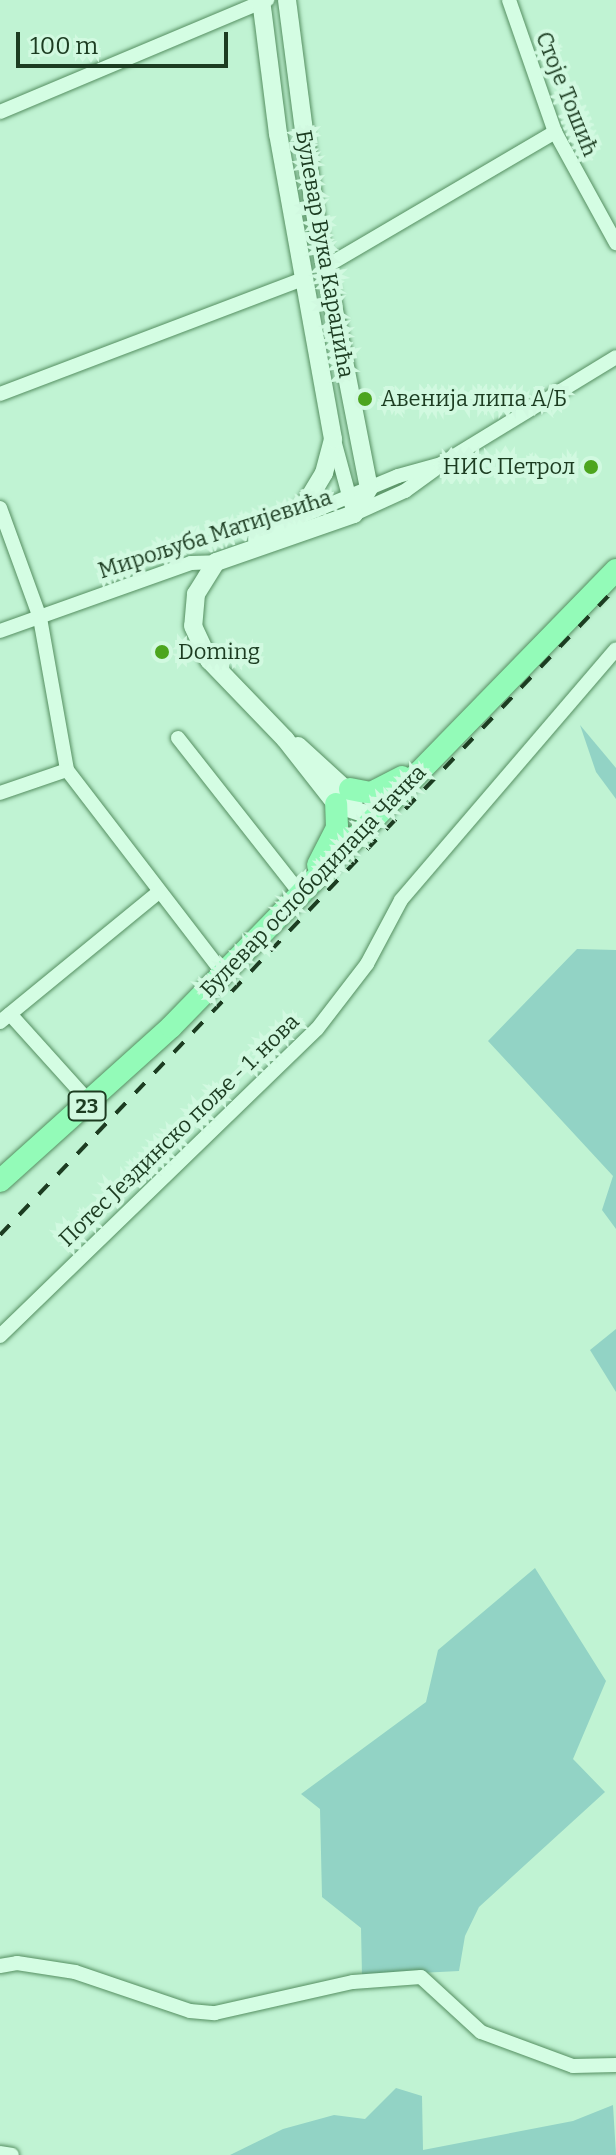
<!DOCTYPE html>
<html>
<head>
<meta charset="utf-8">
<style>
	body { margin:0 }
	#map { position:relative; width:616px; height:2155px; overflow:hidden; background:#c0f3d3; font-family:Bitter,serif }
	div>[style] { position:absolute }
	.green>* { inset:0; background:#92d3c5 }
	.roads { filter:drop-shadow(0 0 2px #558f61) drop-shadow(0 0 2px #558f61) }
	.minor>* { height:14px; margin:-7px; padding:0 7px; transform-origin:7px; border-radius:7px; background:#d4fde3 }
	.tertiary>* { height:18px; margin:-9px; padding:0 9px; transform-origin:9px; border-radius:9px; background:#d4fde3 }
	.primary>* { height:22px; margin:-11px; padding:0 11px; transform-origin:11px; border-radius:11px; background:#93fbb8 }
	.rail>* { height:4px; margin-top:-2px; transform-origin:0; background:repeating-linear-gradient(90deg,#1c3c21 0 14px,transparent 0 28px) }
	.dots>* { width:22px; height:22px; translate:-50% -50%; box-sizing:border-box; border:4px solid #d1f9e0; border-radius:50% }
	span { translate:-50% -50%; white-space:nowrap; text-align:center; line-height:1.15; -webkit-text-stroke:8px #d1f9e0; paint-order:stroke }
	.shield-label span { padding:2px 6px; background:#d1f9e0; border:2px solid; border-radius:6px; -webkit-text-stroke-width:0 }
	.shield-label { font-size:20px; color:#1c3c21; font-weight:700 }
	.street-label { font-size:22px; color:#1c3c21 }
	.poi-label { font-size:22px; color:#1c3c21 }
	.left { translate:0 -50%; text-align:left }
	.right { translate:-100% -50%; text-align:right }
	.scale { position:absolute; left:16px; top:32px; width:212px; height:36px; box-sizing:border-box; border:4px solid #1c3c21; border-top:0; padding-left:10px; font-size:24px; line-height:28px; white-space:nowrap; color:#1c3c21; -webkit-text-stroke:6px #d1f9e0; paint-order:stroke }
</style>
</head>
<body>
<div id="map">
	<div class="green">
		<div style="clip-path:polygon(580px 725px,616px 768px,616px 799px,596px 772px)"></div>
		<div style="clip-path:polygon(577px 949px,616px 950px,616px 1229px,602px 1210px,613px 1176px,488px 1041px)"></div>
		<div style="clip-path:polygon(616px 1329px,616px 1392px,590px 1350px)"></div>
		<div style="clip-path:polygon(535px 1568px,606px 1681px,573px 1759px,605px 1792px,479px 1907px,465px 1936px,459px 1971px,362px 1976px,361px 1928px,322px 1897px,320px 1809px,301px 1794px,426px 1702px,438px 1650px)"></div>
		<div style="clip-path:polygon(396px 2088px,422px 2096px,423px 2150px,573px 2121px,613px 2105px,616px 2155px,230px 2155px,283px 2129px,334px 2115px,365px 2119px)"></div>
	</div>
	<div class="roads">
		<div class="minor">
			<div style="left:509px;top:0;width:140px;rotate:70.8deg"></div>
			<div style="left:555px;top:132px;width:127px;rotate:61.2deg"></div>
			<div style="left:0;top:112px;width:290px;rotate:-22.8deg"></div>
			<div style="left:325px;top:267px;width:267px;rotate:-30.4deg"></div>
			<div style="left:0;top:394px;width:324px;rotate:-20.8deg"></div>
			<div style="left:334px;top:440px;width:77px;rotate:74.9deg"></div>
			<div style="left:354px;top:514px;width:56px;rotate:-24.3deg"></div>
			<div style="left:405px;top:491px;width:37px;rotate:-36deg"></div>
			<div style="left:0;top:508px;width:117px;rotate:70deg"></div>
			<div style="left:40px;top:618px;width:154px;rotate:79.9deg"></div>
			<div style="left:67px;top:770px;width:71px;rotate:161.1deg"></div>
			<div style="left:290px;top:521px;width:117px;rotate:-22.6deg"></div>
			<div style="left:398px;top:476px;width:45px;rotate:-15.6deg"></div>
			<div style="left:441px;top:464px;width:205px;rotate:-31.4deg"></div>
			<div style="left:0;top:631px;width:203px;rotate:-19.6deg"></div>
			<div style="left:191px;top:563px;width:25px;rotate:-2deg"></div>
			<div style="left:178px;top:738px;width:197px;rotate:51.8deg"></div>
			<div style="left:67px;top:770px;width:256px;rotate:52.5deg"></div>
			<div style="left:10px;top:1014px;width:120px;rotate:48deg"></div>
			<div style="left:0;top:1022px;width:205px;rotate:-39.3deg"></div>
			<div style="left:0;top:1336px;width:441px;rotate:-44.1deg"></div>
			<div style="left:317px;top:1029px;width:82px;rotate:-52.4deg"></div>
			<div style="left:367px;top:964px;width:72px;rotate:-62deg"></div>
			<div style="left:401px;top:900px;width:330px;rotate:-49.4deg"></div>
			<div style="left:0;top:1966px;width:17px;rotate:-10deg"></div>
			<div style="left:17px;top:1963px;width:59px;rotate:8.8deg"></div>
			<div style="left:75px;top:1972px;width:121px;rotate:18.7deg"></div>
			<div style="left:190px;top:2011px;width:25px;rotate:5deg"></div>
			<div style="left:215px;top:2013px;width:141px;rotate:-12.7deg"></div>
			<div style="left:353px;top:1982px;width:68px;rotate:-4.2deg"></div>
			<div style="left:421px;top:1977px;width:81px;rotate:42.5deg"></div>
			<div style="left:481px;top:2032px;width:98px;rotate:20.3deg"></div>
			<div style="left:573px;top:2066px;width:43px;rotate:-1.3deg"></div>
			<div style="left:0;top:2153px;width:12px;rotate:9deg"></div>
		</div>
		<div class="tertiary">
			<div style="left:287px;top:0;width:210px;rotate:82.6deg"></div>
			<div style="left:314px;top:208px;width:285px;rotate:78.9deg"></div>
			<div style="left:369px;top:488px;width:30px;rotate:120deg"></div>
			<div style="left:354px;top:514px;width:146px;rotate:160.8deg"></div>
			<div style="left:216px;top:562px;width:38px;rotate:122deg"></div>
			<div style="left:196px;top:594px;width:32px;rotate:95deg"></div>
			<div style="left:193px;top:626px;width:38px;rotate:65deg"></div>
			<div style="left:209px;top:660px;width:110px;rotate:46.1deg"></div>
			<div style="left:285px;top:739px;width:83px;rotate:51.9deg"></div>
			<div style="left:336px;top:804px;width:41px;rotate:18.4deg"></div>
			<div style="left:257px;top:539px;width:55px;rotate:-34deg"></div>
			<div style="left:303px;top:508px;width:41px;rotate:-59deg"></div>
			<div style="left:324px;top:473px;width:35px;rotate:-75deg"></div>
			<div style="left:333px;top:439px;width:310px;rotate:-100.2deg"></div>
			<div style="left:278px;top:134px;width:135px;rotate:-97.2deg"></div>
			<div style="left:298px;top:746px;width:77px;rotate:42.4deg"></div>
		</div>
		<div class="primary">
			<div style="left:350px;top:789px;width:21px;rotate:11deg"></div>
			<div style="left:371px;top:793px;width:35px;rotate:-27deg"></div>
			<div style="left:318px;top:865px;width:42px;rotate:-62.8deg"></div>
			<div style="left:337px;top:828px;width:24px;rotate:-92deg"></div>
			<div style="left:0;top:1181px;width:230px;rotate:-42deg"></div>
			<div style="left:171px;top:1027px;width:638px;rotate:-45.76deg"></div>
		</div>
	</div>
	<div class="rail">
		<div style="left:0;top:1235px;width:893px;rotate:-46.41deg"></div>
	</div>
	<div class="dots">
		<div style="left:365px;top:399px;background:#4ca51e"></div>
		<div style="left:591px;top:467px;background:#4ca51e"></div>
		<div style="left:162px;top:652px;background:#4ca51e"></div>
	</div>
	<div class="shield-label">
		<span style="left:87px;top:1106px">23</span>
	</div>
	<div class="street-label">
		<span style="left:567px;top:94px;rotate:68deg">Стоје Тошић</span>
		<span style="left:325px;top:254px;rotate:80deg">Булевар Вука Караџића</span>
		<span style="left:215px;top:534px;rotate:-18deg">Мирољуба Матијевића</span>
		<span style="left:313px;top:881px;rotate:-46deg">Булевар ослободилаца Чачка</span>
		<span style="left:179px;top:1130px;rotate:-44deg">Потес Јездинско поље - 1. нова</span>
	</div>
	<div class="poi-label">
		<span class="left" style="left:381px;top:399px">Авенија липа А/Б</span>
		<span class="right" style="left:575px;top:467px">НИС Петрол</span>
		<span class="left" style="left:178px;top:652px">Doming</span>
	</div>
	<div class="scale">100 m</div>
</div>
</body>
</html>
